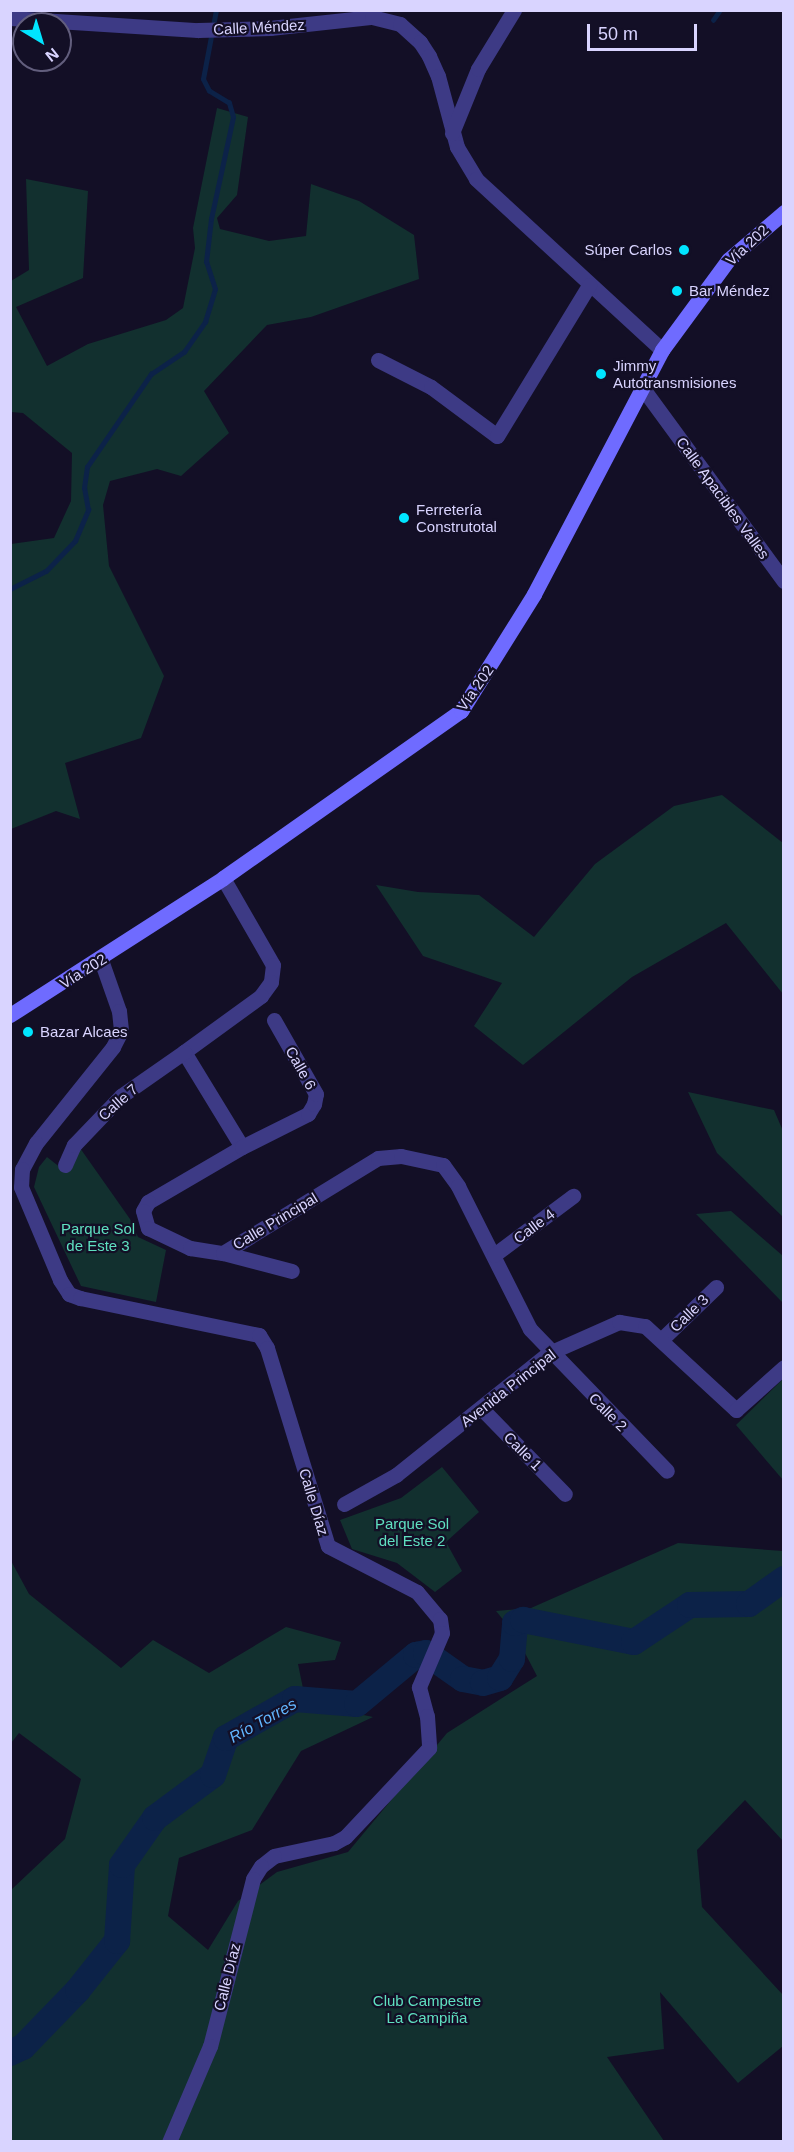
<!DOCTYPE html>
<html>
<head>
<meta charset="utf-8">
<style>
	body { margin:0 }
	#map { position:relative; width:794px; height:2152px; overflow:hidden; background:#130f26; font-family:Arial,sans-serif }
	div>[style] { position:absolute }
	.green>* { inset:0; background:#12302f }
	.stream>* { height:4.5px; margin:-2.25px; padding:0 2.25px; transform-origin:2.25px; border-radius:2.25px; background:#0c2248 }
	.river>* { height:26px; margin:-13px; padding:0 13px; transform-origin:13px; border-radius:13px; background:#0c2248 }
	.street>* { height:15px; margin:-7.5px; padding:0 7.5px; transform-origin:7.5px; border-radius:7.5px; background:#3d3a85 }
	.secondary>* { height:15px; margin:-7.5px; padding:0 7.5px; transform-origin:7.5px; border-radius:7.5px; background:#6f6bff }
	.dots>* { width:16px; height:16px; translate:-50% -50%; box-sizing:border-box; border:3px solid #130f26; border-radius:50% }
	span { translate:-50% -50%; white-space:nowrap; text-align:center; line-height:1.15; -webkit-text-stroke:4.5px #130f26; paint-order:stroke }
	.street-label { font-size:15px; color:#d9d4ff }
	.poi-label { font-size:15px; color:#d9d4ff }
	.right { translate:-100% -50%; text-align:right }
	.left { translate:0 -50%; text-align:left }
	.park-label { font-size:15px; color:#5fe0c0 }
	.water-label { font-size:16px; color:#62b6ff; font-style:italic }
	.frame { position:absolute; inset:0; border:12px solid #d9d4ff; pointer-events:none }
	.north { position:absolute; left:12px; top:12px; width:60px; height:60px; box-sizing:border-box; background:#130f26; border:2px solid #625e7d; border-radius:50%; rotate:142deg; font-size:16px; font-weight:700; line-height:24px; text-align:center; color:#d9d4ff }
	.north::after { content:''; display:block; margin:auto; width:21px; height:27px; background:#00e5ff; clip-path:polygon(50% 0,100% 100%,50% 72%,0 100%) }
	.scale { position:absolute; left:587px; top:24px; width:110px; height:27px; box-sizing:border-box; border:3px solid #d9d4ff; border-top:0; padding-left:8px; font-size:18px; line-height:21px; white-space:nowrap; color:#d9d4ff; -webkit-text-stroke:4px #130f26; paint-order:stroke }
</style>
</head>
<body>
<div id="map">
	<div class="green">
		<div style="clip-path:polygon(217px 108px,248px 117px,237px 195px,217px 218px,220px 229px,269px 241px,306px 236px,311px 184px,359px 201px,414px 235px,419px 279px,311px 317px,267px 325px,204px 391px,229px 433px,181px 476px,157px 469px,110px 481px,103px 505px,109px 566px,164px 676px,141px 738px,65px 763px,80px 819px,56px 811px,11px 829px,11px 544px,54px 538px,71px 501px,72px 453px,23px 413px,11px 412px,11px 281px,29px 270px,26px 179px,88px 191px,83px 278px,16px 307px,47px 366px,88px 344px,166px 320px,183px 308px,195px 248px,193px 228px)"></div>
		<div style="clip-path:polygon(722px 795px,783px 843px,783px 994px,726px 923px,632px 977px,523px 1065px,474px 1026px,502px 983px,423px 956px,376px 885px,418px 892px,479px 895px,534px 937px,595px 864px,674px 806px)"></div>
		<div style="clip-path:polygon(688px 1092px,774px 1110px,783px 1131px,783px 1217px,717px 1153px)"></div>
		<div style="clip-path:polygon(80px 1148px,130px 1219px,138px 1237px,166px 1250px,156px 1302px,81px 1286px,34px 1187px,39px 1167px,47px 1157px,66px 1172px)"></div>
		<div style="clip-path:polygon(731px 1211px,783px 1256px,783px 1303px,696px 1214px)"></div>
		<div style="clip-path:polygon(783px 1379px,783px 1480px,736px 1425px)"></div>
		<div style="clip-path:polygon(442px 1467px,479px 1512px,446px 1542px,462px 1571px,435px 1592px,397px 1563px,352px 1549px,340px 1520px,401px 1498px)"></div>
		<div style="clip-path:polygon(678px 1543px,783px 1551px,783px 1841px,745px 1800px,697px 1850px,702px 1907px,783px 1995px,783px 2046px,738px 2083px,660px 1992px,664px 2049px,607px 2057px,664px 2141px,11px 2141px,11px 1890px,65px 1839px,81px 1779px,19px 1733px,11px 1743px,10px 1559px,29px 1594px,121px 1668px,153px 1640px,209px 1673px,286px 1627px,341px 1642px,335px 1660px,298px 1664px,306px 1703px,373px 1717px,301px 1751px,252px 1830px,179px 1858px,168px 1916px,208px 1950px,238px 1901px,277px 1872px,348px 1852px,447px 1733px,537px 1676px,515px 1634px,496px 1611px,531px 1608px)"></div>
	</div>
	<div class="stream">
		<div style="left:713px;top:20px;width:12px;rotate:-55deg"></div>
		<div style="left:10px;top:589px;width:40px;rotate:-26.6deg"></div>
		<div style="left:46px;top:571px;width:42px;rotate:-46deg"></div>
		<div style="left:75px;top:541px;width:34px;rotate:-67deg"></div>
		<div style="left:88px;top:510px;width:22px;rotate:-100deg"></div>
		<div style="left:84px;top:488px;width:21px;rotate:-82deg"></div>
		<div style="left:87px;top:467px;width:113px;rotate:-55.5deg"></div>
		<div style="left:151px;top:374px;width:40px;rotate:-34deg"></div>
		<div style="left:184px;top:352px;width:37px;rotate:-55deg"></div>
		<div style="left:205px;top:322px;width:34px;rotate:-73deg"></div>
		<div style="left:215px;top:289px;width:28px;rotate:-108deg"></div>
		<div style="left:206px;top:262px;width:43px;rotate:-83.4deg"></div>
		<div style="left:211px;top:219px;width:104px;rotate:-77.8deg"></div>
		<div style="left:233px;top:117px;width:15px;rotate:-106deg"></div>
		<div style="left:229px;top:103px;width:23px;rotate:-149deg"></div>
		<div style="left:209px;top:91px;width:13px;rotate:-117deg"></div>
		<div style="left:203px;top:79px;width:70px;rotate:-79.3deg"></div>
	</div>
	<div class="river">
		<div style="left:10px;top:2053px;width:14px;rotate:-25deg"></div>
		<div style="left:23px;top:2047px;width:79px;rotate:-46deg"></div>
		<div style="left:78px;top:1990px;width:63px;rotate:-51.5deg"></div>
		<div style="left:117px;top:1941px;width:76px;rotate:-86.2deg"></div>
		<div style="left:122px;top:1865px;width:57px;rotate:-54.9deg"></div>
		<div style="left:155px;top:1818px;width:72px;rotate:-36.6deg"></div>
		<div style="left:213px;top:1775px;width:39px;rotate:-71deg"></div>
		<div style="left:226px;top:1738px;width:79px;rotate:-29.5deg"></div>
		<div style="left:295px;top:1699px;width:62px;rotate:4.6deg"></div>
		<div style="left:357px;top:1704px;width:77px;rotate:-39.7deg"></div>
		<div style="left:416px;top:1655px;width:10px;rotate:-11deg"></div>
		<div style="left:426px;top:1653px;width:45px;rotate:35.1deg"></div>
		<div style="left:463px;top:1679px;width:20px;rotate:11deg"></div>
		<div style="left:483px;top:1683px;width:18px;rotate:-16deg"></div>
		<div style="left:500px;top:1678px;width:22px;rotate:-58deg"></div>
		<div style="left:512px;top:1659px;width:36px;rotate:-85deg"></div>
		<div style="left:515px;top:1623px;width:9px;rotate:-21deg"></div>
		<div style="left:523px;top:1620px;width:113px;rotate:11.2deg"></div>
		<div style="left:634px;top:1642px;width:67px;rotate:-33.5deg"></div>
		<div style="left:690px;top:1605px;width:59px;rotate:-1deg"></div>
		<div style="left:749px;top:1604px;width:43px;rotate:-35.5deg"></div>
	</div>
	<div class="street">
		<div style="left:10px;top:18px;width:188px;rotate:3.7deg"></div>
		<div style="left:198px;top:30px;width:72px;rotate:-1.6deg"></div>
		<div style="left:270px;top:28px;width:103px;rotate:-6.2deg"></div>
		<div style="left:372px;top:17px;width:29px;rotate:14deg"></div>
		<div style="left:400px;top:24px;width:27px;rotate:42deg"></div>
		<div style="left:420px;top:42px;width:17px;rotate:57deg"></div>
		<div style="left:429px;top:56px;width:22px;rotate:66deg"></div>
		<div style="left:438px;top:76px;width:73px;rotate:75deg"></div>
		<div style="left:457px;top:147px;width:37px;rotate:59deg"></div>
		<div style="left:476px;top:179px;width:253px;rotate:42.6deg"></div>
		<div style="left:452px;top:133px;width:69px;rotate:-67.9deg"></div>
		<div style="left:478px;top:69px;width:69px;rotate:-58.6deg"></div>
		<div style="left:378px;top:360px;width:59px;rotate:27deg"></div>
		<div style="left:431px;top:387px;width:82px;rotate:36.6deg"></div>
		<div style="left:497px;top:436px;width:177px;rotate:-58.6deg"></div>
		<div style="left:644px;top:390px;width:237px;rotate:53.8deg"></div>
		<div style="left:223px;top:878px;width:100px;rotate:60.1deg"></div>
		<div style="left:273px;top:965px;width:17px;rotate:97deg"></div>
		<div style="left:271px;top:982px;width:17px;rotate:126deg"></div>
		<div style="left:261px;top:996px;width:95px;rotate:144deg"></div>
		<div style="left:184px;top:1052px;width:111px;rotate:58.6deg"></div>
		<div style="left:242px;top:1147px;width:109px;rotate:149.7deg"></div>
		<div style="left:148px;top:1202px;width:10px;rotate:119deg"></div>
		<div style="left:143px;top:1211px;width:18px;rotate:74deg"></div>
		<div style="left:148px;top:1228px;width:47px;rotate:25.5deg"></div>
		<div style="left:190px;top:1248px;width:33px;rotate:9deg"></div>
		<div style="left:223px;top:1253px;width:182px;rotate:-31.5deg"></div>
		<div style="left:378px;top:1158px;width:23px;rotate:-5deg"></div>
		<div style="left:401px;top:1156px;width:43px;rotate:12.1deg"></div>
		<div style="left:443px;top:1165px;width:26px;rotate:54deg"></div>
		<div style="left:458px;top:1186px;width:160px;rotate:63.3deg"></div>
		<div style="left:530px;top:1329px;width:197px;rotate:46deg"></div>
		<div style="left:101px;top:960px;width:54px;rotate:70.6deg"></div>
		<div style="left:119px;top:1011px;width:20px;rotate:84deg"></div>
		<div style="left:121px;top:1031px;width:18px;rotate:117deg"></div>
		<div style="left:113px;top:1047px;width:123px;rotate:128.7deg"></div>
		<div style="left:36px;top:1143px;width:30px;rotate:118deg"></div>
		<div style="left:22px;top:1169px;width:18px;rotate:93deg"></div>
		<div style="left:21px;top:1187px;width:101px;rotate:67.2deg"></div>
		<div style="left:60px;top:1280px;width:17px;rotate:57deg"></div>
		<div style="left:69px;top:1294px;width:12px;rotate:20deg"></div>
		<div style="left:80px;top:1298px;width:183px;rotate:11.7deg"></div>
		<div style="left:259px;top:1335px;width:15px;rotate:58deg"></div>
		<div style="left:267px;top:1348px;width:207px;rotate:72.9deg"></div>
		<div style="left:328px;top:1546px;width:100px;rotate:27.3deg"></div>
		<div style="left:417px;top:1592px;width:35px;rotate:50deg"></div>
		<div style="left:440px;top:1619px;width:14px;rotate:82deg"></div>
		<div style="left:442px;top:1633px;width:59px;rotate:113.1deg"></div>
		<div style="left:419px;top:1687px;width:30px;rotate:75deg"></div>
		<div style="left:427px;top:1716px;width:32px;rotate:86deg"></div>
		<div style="left:429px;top:1748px;width:122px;rotate:133.3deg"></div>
		<div style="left:345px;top:1837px;width:13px;rotate:151deg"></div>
		<div style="left:334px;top:1843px;width:61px;rotate:167.8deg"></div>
		<div style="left:274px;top:1856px;width:16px;rotate:142deg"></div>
		<div style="left:261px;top:1866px;width:15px;rotate:122deg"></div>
		<div style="left:253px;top:1879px;width:172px;rotate:104.4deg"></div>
		<div style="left:210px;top:2046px;width:104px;rotate:113.1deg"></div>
		<div style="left:242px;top:1147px;width:74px;rotate:-26.6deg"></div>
		<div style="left:308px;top:1114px;width:12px;rotate:-59deg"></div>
		<div style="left:314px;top:1104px;width:10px;rotate:-79deg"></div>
		<div style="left:316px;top:1094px;width:85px;rotate:-119.6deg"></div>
		<div style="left:65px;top:1165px;width:22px;rotate:-66deg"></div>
		<div style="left:74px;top:1145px;width:68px;rotate:-46.2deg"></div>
		<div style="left:121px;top:1096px;width:77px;rotate:-34.9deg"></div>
		<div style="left:223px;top:1253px;width:71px;rotate:14.6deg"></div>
		<div style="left:494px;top:1255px;width:99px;rotate:-36.8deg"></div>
		<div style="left:662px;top:1339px;width:75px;rotate:-43.9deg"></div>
		<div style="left:481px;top:1408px;width:120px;rotate:45.7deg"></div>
		<div style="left:344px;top:1504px;width:60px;rotate:-29.1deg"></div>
		<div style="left:396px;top:1475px;width:196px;rotate:-38.6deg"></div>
		<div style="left:549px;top:1353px;width:77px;rotate:-23.9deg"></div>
		<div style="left:619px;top:1322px;width:26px;rotate:9deg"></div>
		<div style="left:645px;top:1326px;width:124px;rotate:42.7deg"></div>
		<div style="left:736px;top:1410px;width:64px;rotate:-41.9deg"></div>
	</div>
	<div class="secondary">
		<div style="left:10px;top:1015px;width:253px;rotate:-32.7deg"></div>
		<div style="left:223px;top:878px;width:291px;rotate:-35.1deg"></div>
		<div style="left:461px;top:711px;width:138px;rotate:-58deg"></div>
		<div style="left:534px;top:594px;width:276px;rotate:-62.3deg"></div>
		<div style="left:662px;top:350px;width:112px;rotate:-53.7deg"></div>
		<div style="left:728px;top:260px;width:74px;rotate:-40.6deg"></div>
	</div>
	<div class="dots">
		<div style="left:684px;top:250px;background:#00e5ff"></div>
		<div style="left:677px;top:291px;background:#00e5ff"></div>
		<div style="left:601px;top:374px;background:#00e5ff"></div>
		<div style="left:404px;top:518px;background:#00e5ff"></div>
		<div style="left:28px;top:1032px;background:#00e5ff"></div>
	</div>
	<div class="street-label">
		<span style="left:259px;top:27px;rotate:-3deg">Calle Méndez</span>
		<span style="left:747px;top:245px;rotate:-43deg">Vía 202</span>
		<span style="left:723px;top:498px;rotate:54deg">Calle Apacibles Valles</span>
		<span style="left:475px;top:688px;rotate:-55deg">Vía 202</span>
		<span style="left:83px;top:971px;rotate:-32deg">Vía 202</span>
		<span style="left:301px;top:1068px;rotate:61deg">Calle 6</span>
		<span style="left:118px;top:1102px;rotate:-41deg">Calle 7</span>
		<span style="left:275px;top:1221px;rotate:-31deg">Calle Principal</span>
		<span style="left:534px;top:1226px;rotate:-37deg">Calle 4</span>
		<span style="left:689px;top:1313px;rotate:-44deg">Calle 3</span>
		<span style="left:508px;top:1388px;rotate:-38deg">Avenida Principal</span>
		<span style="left:608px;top:1412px;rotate:45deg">Calle 2</span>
		<span style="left:523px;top:1451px;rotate:45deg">Calle 1</span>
		<span style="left:314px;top:1502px;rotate:73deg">Calle Díaz</span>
		<span style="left:227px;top:1977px;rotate:-76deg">Calle Díaz</span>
	</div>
	<div class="poi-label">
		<span class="right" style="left:672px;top:250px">Súper Carlos</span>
		<span class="left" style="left:689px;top:291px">Bar Méndez</span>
		<span class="left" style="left:613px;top:374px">Jimmy<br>Autotransmisiones</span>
		<span class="left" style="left:416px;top:518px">Ferretería<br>Construtotal</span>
		<span class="left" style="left:40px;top:1032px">Bazar Alcaes</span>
	</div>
	<div class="park-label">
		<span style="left:98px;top:1237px">Parque Sol<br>de Este 3</span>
		<span style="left:412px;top:1532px">Parque Sol<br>del Este 2</span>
		<span style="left:427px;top:2009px">Club Campestre<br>La Campiña</span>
	</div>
	<div class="water-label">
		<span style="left:263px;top:1721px;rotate:-29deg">Río Torres</span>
	</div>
	<div class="frame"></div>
	<div class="north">N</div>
	<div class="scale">50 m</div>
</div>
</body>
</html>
